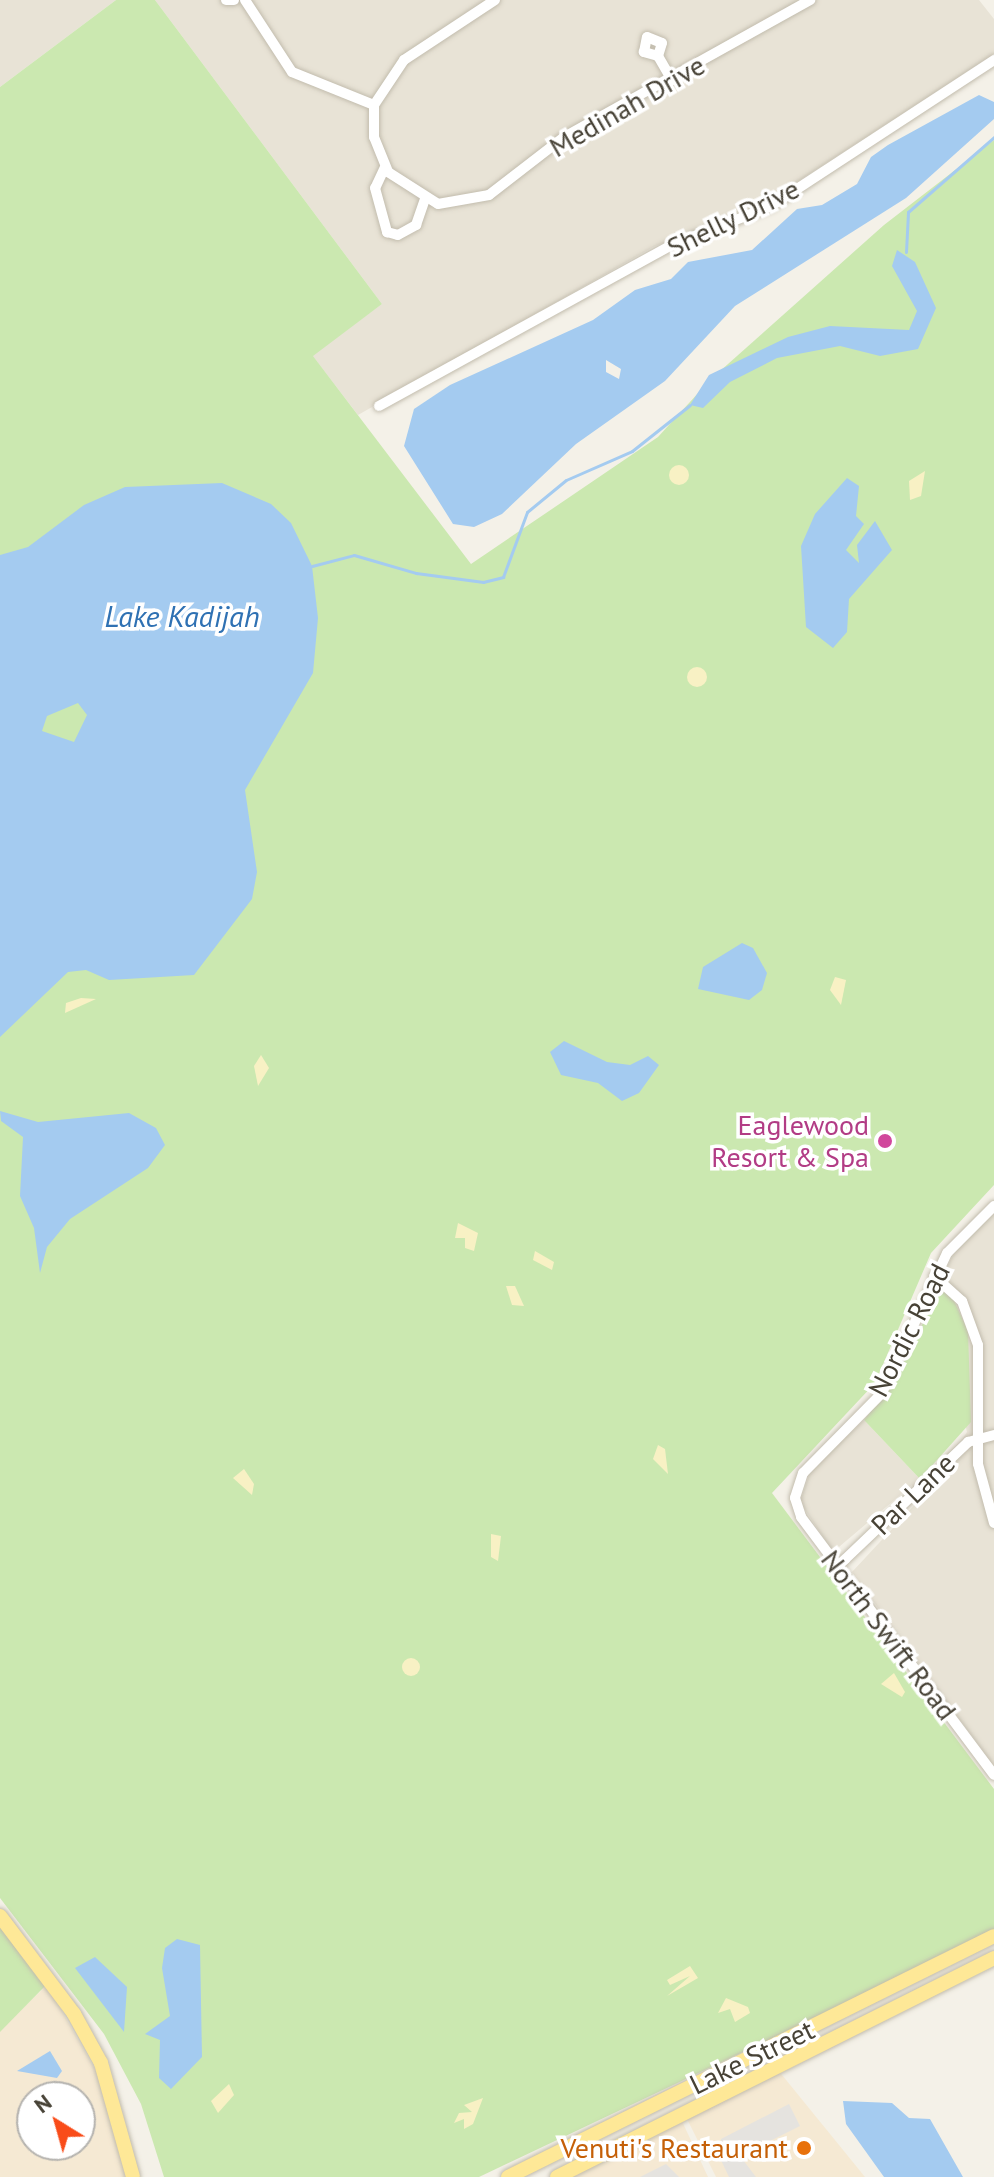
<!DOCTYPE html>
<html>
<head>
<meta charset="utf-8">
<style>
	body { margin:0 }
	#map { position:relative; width:994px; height:2177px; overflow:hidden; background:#f4f1e8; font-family:"PT Sans",sans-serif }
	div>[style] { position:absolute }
	.residential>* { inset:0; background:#e8e3d6 }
	.commercial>* { inset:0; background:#f5e9d3 }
	.green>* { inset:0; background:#cbe8b0 }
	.sand>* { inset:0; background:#f8f1c4 }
	.round { border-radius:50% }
	.parking>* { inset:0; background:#e5e3df }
	.water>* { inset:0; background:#a4cbf0 }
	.stream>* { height:3px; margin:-1.5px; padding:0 1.5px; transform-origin:1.5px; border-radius:1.5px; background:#a4cbf0 }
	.roads { filter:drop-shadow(0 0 2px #c2bcad) drop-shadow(0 0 2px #c2bcad) }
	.minor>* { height:10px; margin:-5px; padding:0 5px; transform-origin:5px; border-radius:5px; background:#fff }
	.major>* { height:14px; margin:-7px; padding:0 7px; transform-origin:7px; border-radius:7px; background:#fee897 }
	.dots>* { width:22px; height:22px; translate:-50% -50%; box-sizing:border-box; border:4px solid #fff; border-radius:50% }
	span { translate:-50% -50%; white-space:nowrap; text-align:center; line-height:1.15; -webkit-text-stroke:7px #fff; paint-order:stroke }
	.street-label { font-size:28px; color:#474236 }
	.hotel-label { font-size:28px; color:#b23c85 }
	.right { translate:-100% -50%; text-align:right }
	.food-label { font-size:28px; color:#c56008 }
	.water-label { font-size:30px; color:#2f71b3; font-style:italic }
	.north { position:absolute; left:16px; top:2081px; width:80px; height:80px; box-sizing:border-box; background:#fff; border:2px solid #b5b3af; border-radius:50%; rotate:323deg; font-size:22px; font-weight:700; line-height:32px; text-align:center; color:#474236 }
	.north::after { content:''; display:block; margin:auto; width:28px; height:36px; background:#f94c19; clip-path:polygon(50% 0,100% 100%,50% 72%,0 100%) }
</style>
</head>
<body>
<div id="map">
	<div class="residential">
		<div style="clip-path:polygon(0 0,116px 0,0 87px)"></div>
		<div style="clip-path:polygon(155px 0,979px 0,994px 19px,994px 54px,772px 198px,653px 247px,358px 415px,312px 355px,382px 304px)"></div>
		<div style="clip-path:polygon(994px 1213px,994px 1766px,852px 1572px,920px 1499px,912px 1485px,833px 1552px,800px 1502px,810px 1472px,864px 1420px,920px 1479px,962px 1440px,967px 1432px,935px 1290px,954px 1253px)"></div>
	</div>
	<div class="commercial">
		<div style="clip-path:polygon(evenodd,47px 1985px,109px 2094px,127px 2177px,0 2177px,0 2030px,47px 1985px,32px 2097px,80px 2097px,80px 2145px,32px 2145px,32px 2097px)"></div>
		<div style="clip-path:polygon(778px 2070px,865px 2177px,716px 2177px,686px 2117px)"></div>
		<div style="clip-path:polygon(681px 2119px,708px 2177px,566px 2177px)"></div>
	</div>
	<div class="green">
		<div style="clip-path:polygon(116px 0,155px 0,382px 304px,313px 356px,471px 564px,658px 437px,710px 380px,884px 225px,994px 140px,994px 1185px,931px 1253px,875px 1383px,772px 1493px,994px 1789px,994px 1933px,479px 2177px,164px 2177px,141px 2104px,104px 2034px,0 1898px,0 87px)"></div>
		<div style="clip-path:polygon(940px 1288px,950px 1292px,968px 1331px,971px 1422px,920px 1479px,864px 1420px,893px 1384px)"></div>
		<div style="clip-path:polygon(0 1923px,50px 1981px,0 2032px)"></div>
	</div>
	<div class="sand">
		<div class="round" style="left:669px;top:465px;width:20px;height:20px"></div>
		<div style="clip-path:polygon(925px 471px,921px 496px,910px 500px,909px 481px)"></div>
		<div class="round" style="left:687px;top:667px;width:20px;height:20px"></div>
		<div style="clip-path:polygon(835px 977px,846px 980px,841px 1005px,830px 990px)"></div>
		<div style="clip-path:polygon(81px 998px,96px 999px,65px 1013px,66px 1003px)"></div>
		<div style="clip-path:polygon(261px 1055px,269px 1068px,258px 1086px,254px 1066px)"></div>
		<div style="clip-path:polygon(458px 1223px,478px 1233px,474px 1251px,465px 1248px,465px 1238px,455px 1238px)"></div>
		<div style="clip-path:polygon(535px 1251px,554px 1262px,552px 1270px,533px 1260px)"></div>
		<div style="clip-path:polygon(506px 1286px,515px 1286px,524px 1306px,512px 1305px)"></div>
		<div style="clip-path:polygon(658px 1445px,665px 1449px,668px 1474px,653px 1459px)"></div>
		<div style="clip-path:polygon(244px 1469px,254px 1484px,252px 1495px,233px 1478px)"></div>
		<div style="clip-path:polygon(491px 1534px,501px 1536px,498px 1561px,491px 1557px)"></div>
		<div class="round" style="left:402px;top:1658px;width:18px;height:18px"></div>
		<div style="clip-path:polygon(894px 1673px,905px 1692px,902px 1697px,881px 1684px)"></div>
		<div style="clip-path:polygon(690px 1966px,698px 1978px,667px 1996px,690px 1976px,670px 1985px,667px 1980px)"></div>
		<div style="clip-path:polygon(726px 1998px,748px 2007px,750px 2013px,735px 2022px,730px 2009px,718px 2013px)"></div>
		<div style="clip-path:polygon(229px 2084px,234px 2095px,218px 2113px,211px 2101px)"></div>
		<div style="clip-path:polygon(483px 2098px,473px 2124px,464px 2129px,464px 2119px,454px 2123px,459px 2113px,472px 2112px,464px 2105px)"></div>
	</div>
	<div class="parking">
		<div style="clip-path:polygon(789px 2104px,800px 2126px,740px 2156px,756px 2177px,729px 2177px,719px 2156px,721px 2139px)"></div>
		<div style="clip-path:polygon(666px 2164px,679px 2177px,640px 2177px)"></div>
	</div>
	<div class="water">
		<div style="clip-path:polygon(evenodd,979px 95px,994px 102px,994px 119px,906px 198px,735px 306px,665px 381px,576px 444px,502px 514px,474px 527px,453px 524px,404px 446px,414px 409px,450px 385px,593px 320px,635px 290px,671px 279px,688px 262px,752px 250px,797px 209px,822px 205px,857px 184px,871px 157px,888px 145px,979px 95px,606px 360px,621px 369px,619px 379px,606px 372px,606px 360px)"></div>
		<div style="clip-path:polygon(897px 250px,915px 262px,936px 308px,918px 349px,880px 356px,840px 346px,777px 358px,730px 382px,703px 408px,690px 405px,709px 375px,788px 337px,830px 326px,909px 330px,917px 311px,892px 266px)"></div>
		<div style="clip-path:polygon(847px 478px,859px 486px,856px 516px,864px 524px,846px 550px,859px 563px,857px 545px,875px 521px,892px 550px,849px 599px,847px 632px,833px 648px,806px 627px,801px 546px,815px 514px)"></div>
		<div style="clip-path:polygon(evenodd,222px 483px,271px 504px,291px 523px,312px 566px,318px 618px,313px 673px,245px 790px,257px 872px,252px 899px,194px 975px,109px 980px,86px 970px,68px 972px,0 1037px,0 555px,28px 547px,84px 505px,125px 487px,222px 483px,78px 703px,87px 715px,74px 742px,42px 731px,47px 716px,78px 703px)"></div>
		<div style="clip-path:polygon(742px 943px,753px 948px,767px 973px,762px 990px,749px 1000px,698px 989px,703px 967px)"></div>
		<div style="clip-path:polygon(564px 1041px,607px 1062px,630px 1065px,648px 1056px,659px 1065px,639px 1093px,622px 1101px,598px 1083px,561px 1075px,550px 1052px)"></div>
		<div style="clip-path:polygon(0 1111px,38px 1122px,129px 1113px,156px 1128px,165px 1145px,148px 1168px,70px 1219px,47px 1247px,40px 1273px,34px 1228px,20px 1196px,23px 1137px,1px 1121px)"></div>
		<div style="clip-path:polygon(177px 1939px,200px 1945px,202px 2057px,171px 2089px,159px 2078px,160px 2040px,145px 2034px,170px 2016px,162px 1968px,165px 1948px)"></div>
		<div style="clip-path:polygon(95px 1957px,127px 1987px,124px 2032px,75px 1968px)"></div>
		<div style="clip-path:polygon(50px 2051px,62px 2071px,57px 2078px,17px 2071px)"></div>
		<div style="clip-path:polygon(843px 2101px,892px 2103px,909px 2118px,930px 2119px,963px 2177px,884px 2177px,846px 2124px)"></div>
	</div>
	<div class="stream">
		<div style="left:906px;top:252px;width:40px;rotate:-87.1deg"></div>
		<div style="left:908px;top:212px;width:114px;rotate:-41.1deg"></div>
		<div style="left:312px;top:566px;width:43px;rotate:-14.7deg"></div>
		<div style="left:354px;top:555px;width:65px;rotate:16.2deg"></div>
		<div style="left:416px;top:573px;width:68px;rotate:7.7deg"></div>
		<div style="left:483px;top:582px;width:21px;rotate:-14deg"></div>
		<div style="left:503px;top:577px;width:69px;rotate:-69.7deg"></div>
		<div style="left:527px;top:512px;width:50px;rotate:-39.4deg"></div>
		<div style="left:566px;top:480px;width:72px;rotate:-23.7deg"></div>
		<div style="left:632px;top:451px;width:74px;rotate:-38.4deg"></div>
	</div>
	<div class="roads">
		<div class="minor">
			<div style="left:226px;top:0;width:8px"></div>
			<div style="left:245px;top:0;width:86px;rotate:56.9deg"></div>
			<div style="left:292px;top:72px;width:88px;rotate:21.9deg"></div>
			<div style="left:495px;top:0;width:109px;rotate:146.6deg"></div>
			<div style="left:404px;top:60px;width:54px;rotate:123.7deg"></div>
			<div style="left:374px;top:105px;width:32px;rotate:90deg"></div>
			<div style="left:374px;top:137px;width:38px;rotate:68deg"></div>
			<div style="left:388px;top:172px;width:59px;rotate:32.6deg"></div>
			<div style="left:438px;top:204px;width:52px;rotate:-10deg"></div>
			<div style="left:489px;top:195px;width:95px;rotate:-37.7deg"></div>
			<div style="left:564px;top:137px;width:282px;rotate:-29.1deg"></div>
			<div style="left:658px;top:56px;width:15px;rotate:-164deg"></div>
			<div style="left:644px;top:52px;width:15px;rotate:-79deg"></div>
			<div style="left:647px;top:37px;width:16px;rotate:22deg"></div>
			<div style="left:662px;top:43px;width:14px;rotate:107deg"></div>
			<div style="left:658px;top:56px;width:28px;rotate:60deg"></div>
			<div style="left:385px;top:167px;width:23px;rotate:115deg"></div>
			<div style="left:375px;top:188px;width:46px;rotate:74.7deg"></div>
			<div style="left:387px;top:232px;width:11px;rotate:15deg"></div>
			<div style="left:398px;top:235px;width:21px;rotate:-29deg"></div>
			<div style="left:416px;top:225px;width:28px;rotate:-71deg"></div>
			<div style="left:379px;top:406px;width:334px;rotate:-28.8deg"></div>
			<div style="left:672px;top:245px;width:106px;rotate:-21.5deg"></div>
			<div style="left:771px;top:206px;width:267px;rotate:-33.2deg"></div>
			<div style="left:994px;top:1206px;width:66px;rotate:135deg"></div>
			<div style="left:947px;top:1253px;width:154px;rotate:114.9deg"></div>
			<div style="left:882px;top:1393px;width:112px;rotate:134.6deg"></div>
			<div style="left:803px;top:1473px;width:26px;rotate:108deg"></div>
			<div style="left:795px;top:1498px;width:20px;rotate:72deg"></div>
			<div style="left:801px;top:1517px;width:322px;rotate:53.2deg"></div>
			<div style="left:934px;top:1276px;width:38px;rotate:42deg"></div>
			<div style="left:962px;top:1301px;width:47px;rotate:70deg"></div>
			<div style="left:978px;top:1345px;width:119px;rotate:90deg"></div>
			<div style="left:978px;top:1464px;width:61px;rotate:74.8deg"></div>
			<div style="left:838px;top:1566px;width:180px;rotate:-43.6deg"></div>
			<div style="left:968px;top:1442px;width:27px;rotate:-15deg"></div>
		</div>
		<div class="major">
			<div style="left:0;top:1916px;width:123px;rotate:52.9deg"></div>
			<div style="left:74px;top:2014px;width:56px;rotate:61.1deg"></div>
			<div style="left:101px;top:2063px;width:118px;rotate:74.3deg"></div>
			<div style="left:508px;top:2177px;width:542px;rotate:-26.38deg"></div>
			<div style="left:557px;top:2177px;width:489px;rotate:-26.6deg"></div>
		</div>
	</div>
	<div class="dots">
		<div style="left:885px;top:1141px;background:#d1479c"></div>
		<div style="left:804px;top:2148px;background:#e8710a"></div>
	</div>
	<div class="street-label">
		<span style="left:627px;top:106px;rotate:-30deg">Medinah Drive</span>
		<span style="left:733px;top:218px;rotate:-26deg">Shelly Drive</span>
		<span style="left:909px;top:1330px;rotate:-63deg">Nordic Road</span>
		<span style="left:913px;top:1494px;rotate:-44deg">Par Lane</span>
		<span style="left:889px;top:1635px;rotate:53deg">North Swift Road</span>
		<span style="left:752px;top:2057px;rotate:-26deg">Lake Street</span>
	</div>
	<div class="hotel-label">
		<span class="right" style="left:869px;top:1141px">Eaglewood<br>Resort &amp; Spa</span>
	</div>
	<div class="food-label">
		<span class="right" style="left:788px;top:2148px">Venuti's Restaurant</span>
	</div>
	<div class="water-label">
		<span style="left:182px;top:616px">Lake Kadijah</span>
	</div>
	<div class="north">N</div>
</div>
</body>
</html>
